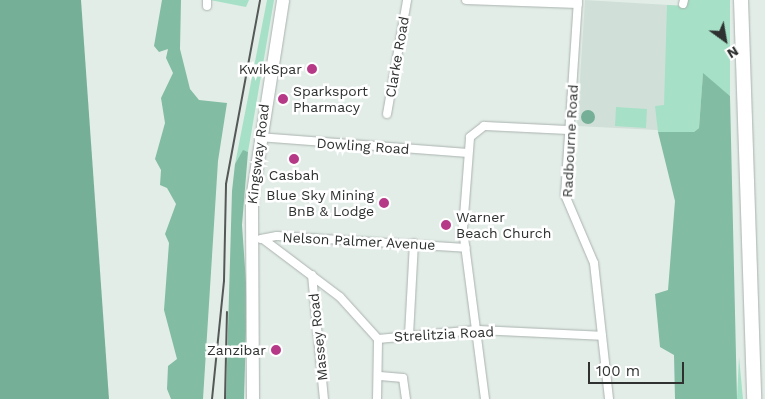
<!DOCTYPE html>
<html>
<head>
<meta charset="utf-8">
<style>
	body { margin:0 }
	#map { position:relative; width:765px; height:399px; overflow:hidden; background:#e3ede8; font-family:"Work Sans",sans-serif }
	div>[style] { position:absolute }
	.built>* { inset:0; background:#d0e0d9 }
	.green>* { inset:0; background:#a6e0c7 }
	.forest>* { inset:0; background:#82bca3 }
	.water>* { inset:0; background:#76af97 }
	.round { border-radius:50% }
	.roads { filter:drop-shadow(0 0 1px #aab3ae) drop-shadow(0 0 1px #aab3ae) }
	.minor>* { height:8px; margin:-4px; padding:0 4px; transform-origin:4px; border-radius:4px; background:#fff }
	.primary>* { height:12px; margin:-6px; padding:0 6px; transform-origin:6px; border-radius:6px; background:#fff }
	.motorway>* { height:14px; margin:-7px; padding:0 7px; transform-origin:7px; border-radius:7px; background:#fff }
	.rail>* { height:2px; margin:-1px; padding:0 1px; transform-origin:1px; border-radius:1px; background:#545957 }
	.dots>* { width:14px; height:14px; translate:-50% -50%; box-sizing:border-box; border:2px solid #fff; border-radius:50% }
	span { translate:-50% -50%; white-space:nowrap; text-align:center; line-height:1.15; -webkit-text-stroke:5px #fff; paint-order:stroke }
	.street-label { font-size:14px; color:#2e3130 }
	.poi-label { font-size:14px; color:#2e3130 }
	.right { translate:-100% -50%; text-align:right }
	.left { translate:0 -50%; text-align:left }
	.north { position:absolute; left:700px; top:15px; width:50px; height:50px; -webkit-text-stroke:4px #fff; paint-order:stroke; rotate:148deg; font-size:14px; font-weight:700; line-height:20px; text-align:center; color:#2e3130 }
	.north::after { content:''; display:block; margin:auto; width:18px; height:22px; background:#2e3130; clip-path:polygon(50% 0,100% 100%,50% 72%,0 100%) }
	.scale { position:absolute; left:588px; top:362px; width:96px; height:22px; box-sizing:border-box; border:2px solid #2e3130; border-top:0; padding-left:6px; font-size:15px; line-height:18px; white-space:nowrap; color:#2e3130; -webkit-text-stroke:4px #fff; paint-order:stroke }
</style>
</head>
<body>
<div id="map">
	<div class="built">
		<div style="clip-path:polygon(585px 0,686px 6px,694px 132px,577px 126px)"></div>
	</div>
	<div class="green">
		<div style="clip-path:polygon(210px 0,249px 0,246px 7px)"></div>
		<div style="clip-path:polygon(267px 0,274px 0,248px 152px,243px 151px,235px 164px)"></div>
		<div style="clip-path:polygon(686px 0,730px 0,730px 96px,703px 74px,699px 128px,694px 132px,658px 132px,655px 106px,664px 105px,667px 5px,686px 6px)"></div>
		<div style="clip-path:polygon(616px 107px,647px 109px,646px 128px,615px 126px)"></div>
		<div style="clip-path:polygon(739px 357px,743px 399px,737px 399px)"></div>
	</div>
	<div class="forest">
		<div style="clip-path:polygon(162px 0,181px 0,180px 49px,190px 89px,199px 100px,227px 103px,218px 161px,203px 399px,171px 399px,167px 389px,168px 366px,177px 359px,164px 310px,169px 243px,165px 234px,176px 204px,167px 188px,160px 185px,161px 170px,155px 159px,165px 123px,161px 98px,173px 73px,166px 58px,168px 49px,159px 52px,154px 46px)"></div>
		<div style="clip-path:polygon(703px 73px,730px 96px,737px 399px,675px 399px,674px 355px,660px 347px,655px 294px,668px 290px,675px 201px,658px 132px,694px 132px,699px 128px)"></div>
		<div style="clip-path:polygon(243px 150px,248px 152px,242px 225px,247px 296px,244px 399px,226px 399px,232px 191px,235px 164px)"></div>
	</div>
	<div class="water">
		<div style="clip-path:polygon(0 0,81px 0,109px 399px,0 399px)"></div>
		<div class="round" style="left:581px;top:110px;width:14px;height:14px"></div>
	</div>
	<div class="roads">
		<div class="minor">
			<div style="left:466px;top:0;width:112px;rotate:2deg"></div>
			<div style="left:578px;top:0;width:195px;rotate:93.8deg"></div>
			<div style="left:565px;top:195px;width:74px;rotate:66.9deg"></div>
			<div style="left:594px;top:263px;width:137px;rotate:83.7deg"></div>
			<div style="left:683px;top:4px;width:4px;rotate:-76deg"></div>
			<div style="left:207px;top:6px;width:6px;rotate:-90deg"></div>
			<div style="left:387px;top:114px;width:116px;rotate:-80deg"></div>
			<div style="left:259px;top:137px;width:209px;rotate:4.4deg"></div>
			<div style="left:261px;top:239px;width:16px;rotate:-11deg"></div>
			<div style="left:277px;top:236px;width:189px;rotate:3.6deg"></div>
			<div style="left:263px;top:239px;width:96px;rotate:37deg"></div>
			<div style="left:340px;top:297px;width:57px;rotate:47.9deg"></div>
			<div style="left:378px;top:339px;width:99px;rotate:-5.2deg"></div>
			<div style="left:477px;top:330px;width:125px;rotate:2.7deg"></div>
			<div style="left:312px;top:275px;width:125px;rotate:84.5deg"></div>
			<div style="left:409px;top:335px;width:92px;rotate:-86.9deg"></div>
			<div style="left:380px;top:376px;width:23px;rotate:5deg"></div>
			<div style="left:403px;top:378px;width:21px;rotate:82deg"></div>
			<div style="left:377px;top:399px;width:60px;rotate:-89deg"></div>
			<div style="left:485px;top:399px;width:171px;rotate:-97.4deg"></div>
			<div style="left:463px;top:229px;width:92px;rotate:-85.6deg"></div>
			<div style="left:470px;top:137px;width:18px;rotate:-38deg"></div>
			<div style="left:484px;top:126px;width:85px;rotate:2.7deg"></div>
		</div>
		<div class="primary">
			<div style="left:253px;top:399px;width:200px;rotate:-90.3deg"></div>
			<div style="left:252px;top:199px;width:201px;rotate:-81.1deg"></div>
		</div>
		<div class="motorway">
			<div style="left:741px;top:0;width:399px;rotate:88.1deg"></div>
		</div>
	</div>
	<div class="rail">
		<div style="left:212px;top:399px;width:119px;rotate:-84.2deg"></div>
		<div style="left:224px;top:281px;width:97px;rotate:-88.8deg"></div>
		<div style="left:226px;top:184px;width:187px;rotate:-79.5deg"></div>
		<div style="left:225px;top:399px;width:87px;rotate:-88.7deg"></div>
	</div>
	<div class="dots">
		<div style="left:312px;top:69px;background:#b63987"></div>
		<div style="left:283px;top:99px;background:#b63987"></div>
		<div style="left:294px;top:159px;background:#b63987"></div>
		<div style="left:384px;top:203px;background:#b63987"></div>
		<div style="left:446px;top:225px;background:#b63987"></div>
		<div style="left:276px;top:350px;background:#b63987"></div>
	</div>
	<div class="street-label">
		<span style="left:397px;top:57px;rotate:-80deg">Clarke Road</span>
		<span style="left:570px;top:141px;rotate:-87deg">Radbourne Road</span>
		<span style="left:363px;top:146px;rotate:4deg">Dowling Road</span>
		<span style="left:258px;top:154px;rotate:-83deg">Kingsway Road</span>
		<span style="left:359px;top:241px;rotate:3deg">Nelson Palmer Avenue</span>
		<span style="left:444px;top:334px;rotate:-3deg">Strelitzia Road</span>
		<span style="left:318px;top:337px;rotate:-96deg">Massey Road</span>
	</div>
	<div class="poi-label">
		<span class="right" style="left:302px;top:69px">KwikSpar</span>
		<span class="left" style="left:293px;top:99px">Sparksport<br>Pharmacy</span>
		<span style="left:294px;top:175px">Casbah</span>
		<span class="right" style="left:374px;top:203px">Blue Sky Mining<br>BnB &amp; Lodge</span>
		<span class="left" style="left:456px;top:225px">Warner<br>Beach Church</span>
		<span class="right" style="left:266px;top:350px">Zanzibar</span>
	</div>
	<div class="north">N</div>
	<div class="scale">100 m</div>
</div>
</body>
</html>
